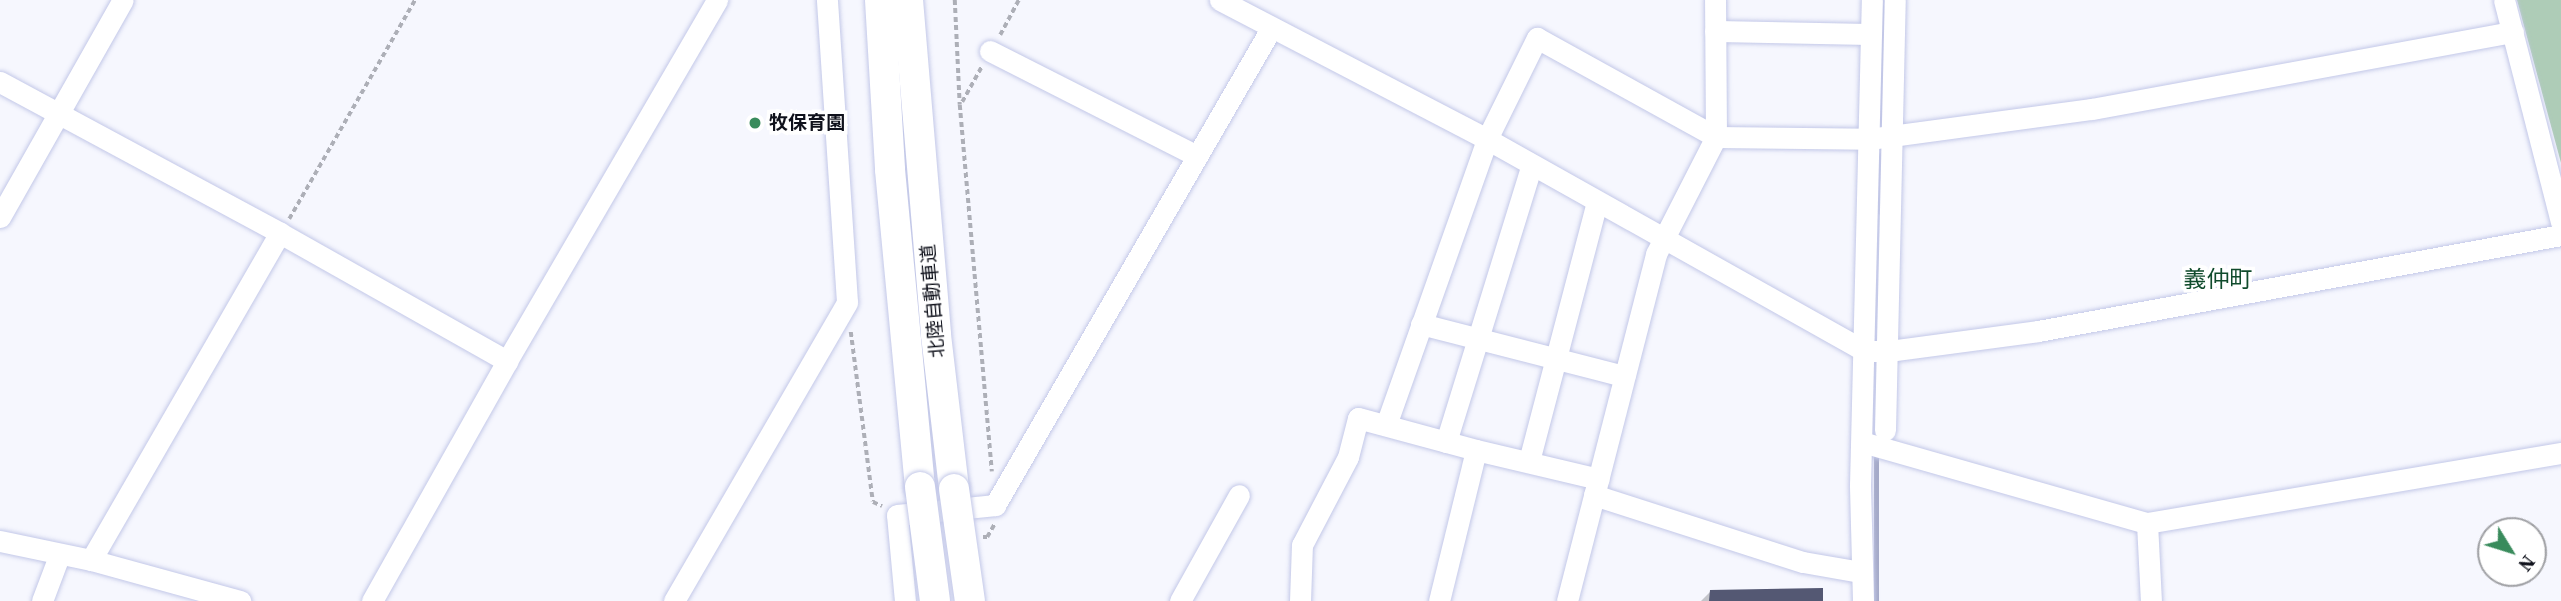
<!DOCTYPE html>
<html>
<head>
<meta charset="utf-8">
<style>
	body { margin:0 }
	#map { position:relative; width:2561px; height:601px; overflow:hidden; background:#f6f7fe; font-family:"Source Serif 4","Noto Sans JP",serif }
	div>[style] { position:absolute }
	.forest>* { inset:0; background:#aeccb7 }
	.shadow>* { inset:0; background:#0003 }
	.stream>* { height:5px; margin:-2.5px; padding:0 2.5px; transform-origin:2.5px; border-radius:2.5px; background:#a5aac8 }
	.building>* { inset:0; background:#545873 }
	.path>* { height:3.5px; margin-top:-1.75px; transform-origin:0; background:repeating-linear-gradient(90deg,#adafb7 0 5px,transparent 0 8.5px) }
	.roads { filter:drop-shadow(0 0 2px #c3c8e8) drop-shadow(0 0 2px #c3c8e8) }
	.minor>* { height:21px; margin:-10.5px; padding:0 10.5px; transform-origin:10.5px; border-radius:10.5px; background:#fff }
	.highway>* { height:30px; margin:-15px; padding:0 15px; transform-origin:15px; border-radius:15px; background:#fff }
	.bridges { filter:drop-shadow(0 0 2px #c3c8e8) drop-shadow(0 0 2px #c3c8e8) }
	.highway-bridge>* { height:30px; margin:-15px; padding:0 15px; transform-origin:15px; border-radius:15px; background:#fff }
	.dots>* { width:19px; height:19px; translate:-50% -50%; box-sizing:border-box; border:4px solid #fff; border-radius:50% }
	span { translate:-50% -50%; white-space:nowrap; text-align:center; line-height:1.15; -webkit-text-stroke:7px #fff; paint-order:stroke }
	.poi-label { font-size:19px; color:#0f111b; font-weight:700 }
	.left { translate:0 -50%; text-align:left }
	.street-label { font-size:19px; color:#0f111b }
	.quarter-label { font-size:23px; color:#104b2c }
	.north { position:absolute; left:2477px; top:517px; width:70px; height:70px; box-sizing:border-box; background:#fff; border:2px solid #9fa0a4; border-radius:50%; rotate:128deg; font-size:19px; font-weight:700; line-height:28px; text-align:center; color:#0f111b }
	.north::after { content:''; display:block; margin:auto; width:24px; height:32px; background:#398b5c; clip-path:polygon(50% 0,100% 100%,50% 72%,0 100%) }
</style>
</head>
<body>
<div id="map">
	<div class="forest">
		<div style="clip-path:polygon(2517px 0,2561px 0,2561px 163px)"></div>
	</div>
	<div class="shadow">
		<div style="clip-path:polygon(1710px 592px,1821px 601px,1701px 601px)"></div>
	</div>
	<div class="stream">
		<div style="left:1880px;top:130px;width:123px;rotate:-89.1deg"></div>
		<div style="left:1880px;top:212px;width:57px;rotate:-90deg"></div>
		<div style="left:1876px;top:601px;width:148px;rotate:-90deg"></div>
	</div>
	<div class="building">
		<div style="clip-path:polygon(1823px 588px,1823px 601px,1709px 601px,1710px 590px)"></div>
	</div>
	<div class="path">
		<div style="left:955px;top:0;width:105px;rotate:87.3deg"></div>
		<div style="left:960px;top:105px;width:368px;rotate:85deg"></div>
		<div style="left:1000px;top:35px;width:40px;rotate:-62deg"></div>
		<div style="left:962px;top:102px;width:41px;rotate:-60.9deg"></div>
		<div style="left:289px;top:219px;width:253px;rotate:-60.1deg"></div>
		<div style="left:851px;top:332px;width:171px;rotate:82.6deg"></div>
		<div style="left:873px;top:502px;width:10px;rotate:24deg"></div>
		<div style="left:983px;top:537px;width:4px"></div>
		<div style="left:987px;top:537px;width:16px;rotate:-60deg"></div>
	</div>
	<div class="roads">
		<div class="minor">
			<div style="left:1220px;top:0;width:301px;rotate:27.5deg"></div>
			<div style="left:1487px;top:139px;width:433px;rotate:29.3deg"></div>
			<div style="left:1865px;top:351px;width:24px"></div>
			<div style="left:1889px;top:351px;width:150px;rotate:-7.6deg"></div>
			<div style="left:2038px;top:331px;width:532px;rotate:-10.4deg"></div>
			<div style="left:2504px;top:0;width:229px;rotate:75.6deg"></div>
			<div style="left:1715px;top:31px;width:156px;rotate:1.1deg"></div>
			<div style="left:990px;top:51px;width:232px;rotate:26.9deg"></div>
			<div style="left:0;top:82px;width:318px;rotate:28.3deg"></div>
			<div style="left:280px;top:233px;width:261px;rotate:29.4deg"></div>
			<div style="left:0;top:217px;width:249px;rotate:-60.5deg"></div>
			<div style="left:1421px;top:324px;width:210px;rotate:14.4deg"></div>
			<div style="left:1386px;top:425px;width:303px;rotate:-70.5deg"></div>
			<div style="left:1487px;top:139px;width:113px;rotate:-63.7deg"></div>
			<div style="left:1537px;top:38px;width:205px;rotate:28.9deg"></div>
			<div style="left:1716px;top:137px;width:153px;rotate:0.7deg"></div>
			<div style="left:1869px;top:139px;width:225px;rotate:-7.7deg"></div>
			<div style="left:2092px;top:109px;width:428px;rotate:-10.4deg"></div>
			<div style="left:1885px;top:430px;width:430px;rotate:-88.7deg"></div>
			<div style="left:1446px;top:442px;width:290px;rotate:-72.8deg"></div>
			<div style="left:1862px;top:442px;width:296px;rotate:15.9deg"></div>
			<div style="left:2147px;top:523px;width:420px;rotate:-9.6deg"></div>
			<div style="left:1529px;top:461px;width:268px;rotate:-75.3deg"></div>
			<div style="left:1594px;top:495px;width:219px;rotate:17.8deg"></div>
			<div style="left:1803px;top:562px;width:59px;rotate:9.8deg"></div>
			<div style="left:2147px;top:523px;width:78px;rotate:87.1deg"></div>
			<div style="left:0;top:541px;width:93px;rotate:11.8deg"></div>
			<div style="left:91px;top:560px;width:155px;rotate:15.4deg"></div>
			<div style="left:91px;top:560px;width:378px;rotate:-60deg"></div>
			<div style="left:42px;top:601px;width:48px;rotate:-69.3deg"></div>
			<div style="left:372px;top:601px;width:275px;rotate:-60.6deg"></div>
			<div style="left:507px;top:361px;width:418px;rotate:-59.8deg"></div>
			<div style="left:674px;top:601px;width:345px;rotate:-59.9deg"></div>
			<div style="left:847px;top:302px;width:303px;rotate:-93.8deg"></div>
			<div style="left:905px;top:601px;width:86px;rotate:-95.3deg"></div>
			<div style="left:897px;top:515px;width:99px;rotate:-5.8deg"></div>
			<div style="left:995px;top:505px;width:552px;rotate:-59.91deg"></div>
			<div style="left:1180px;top:601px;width:121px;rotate:-60.9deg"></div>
			<div style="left:1300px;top:601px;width:56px;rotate:-88deg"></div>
			<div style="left:1302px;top:545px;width:99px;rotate:-62.4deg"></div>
			<div style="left:1348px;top:457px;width:40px;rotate:-75.6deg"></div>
			<div style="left:1358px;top:418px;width:122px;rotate:15.2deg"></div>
			<div style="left:1476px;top:450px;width:126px;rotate:13.3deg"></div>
			<div style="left:1439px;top:601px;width:155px;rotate:-76.2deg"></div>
			<div style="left:1567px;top:601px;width:358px;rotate:-75.6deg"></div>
			<div style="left:1656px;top:254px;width:131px;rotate:-62.9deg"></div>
			<div style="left:1716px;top:137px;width:137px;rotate:-90.4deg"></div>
			<div style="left:1863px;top:601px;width:116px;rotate:-91.5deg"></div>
			<div style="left:1860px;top:485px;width:485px;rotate:-88.6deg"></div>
		</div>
		<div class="highway">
			<div style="left:880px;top:0;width:170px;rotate:86.6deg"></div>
			<div style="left:890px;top:170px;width:318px;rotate:84.6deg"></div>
			<div style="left:908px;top:0;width:336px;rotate:85.2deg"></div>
			<div style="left:936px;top:335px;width:155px;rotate:83.3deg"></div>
		</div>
	</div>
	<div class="bridges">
		<div class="highway-bridge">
			<div style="left:920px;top:487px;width:115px;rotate:82.5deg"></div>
			<div style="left:954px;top:489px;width:113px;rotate:81.9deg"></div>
		</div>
	</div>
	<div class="dots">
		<div style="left:755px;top:123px;background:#398b5c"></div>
	</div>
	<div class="poi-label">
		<span class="left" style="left:769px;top:123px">牧保育園</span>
	</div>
	<div class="street-label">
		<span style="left:933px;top:301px;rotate:-95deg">北陸自動車道</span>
	</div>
	<div class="quarter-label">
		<span style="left:2218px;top:279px">義仲町</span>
	</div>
	<div class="north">N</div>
</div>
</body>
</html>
